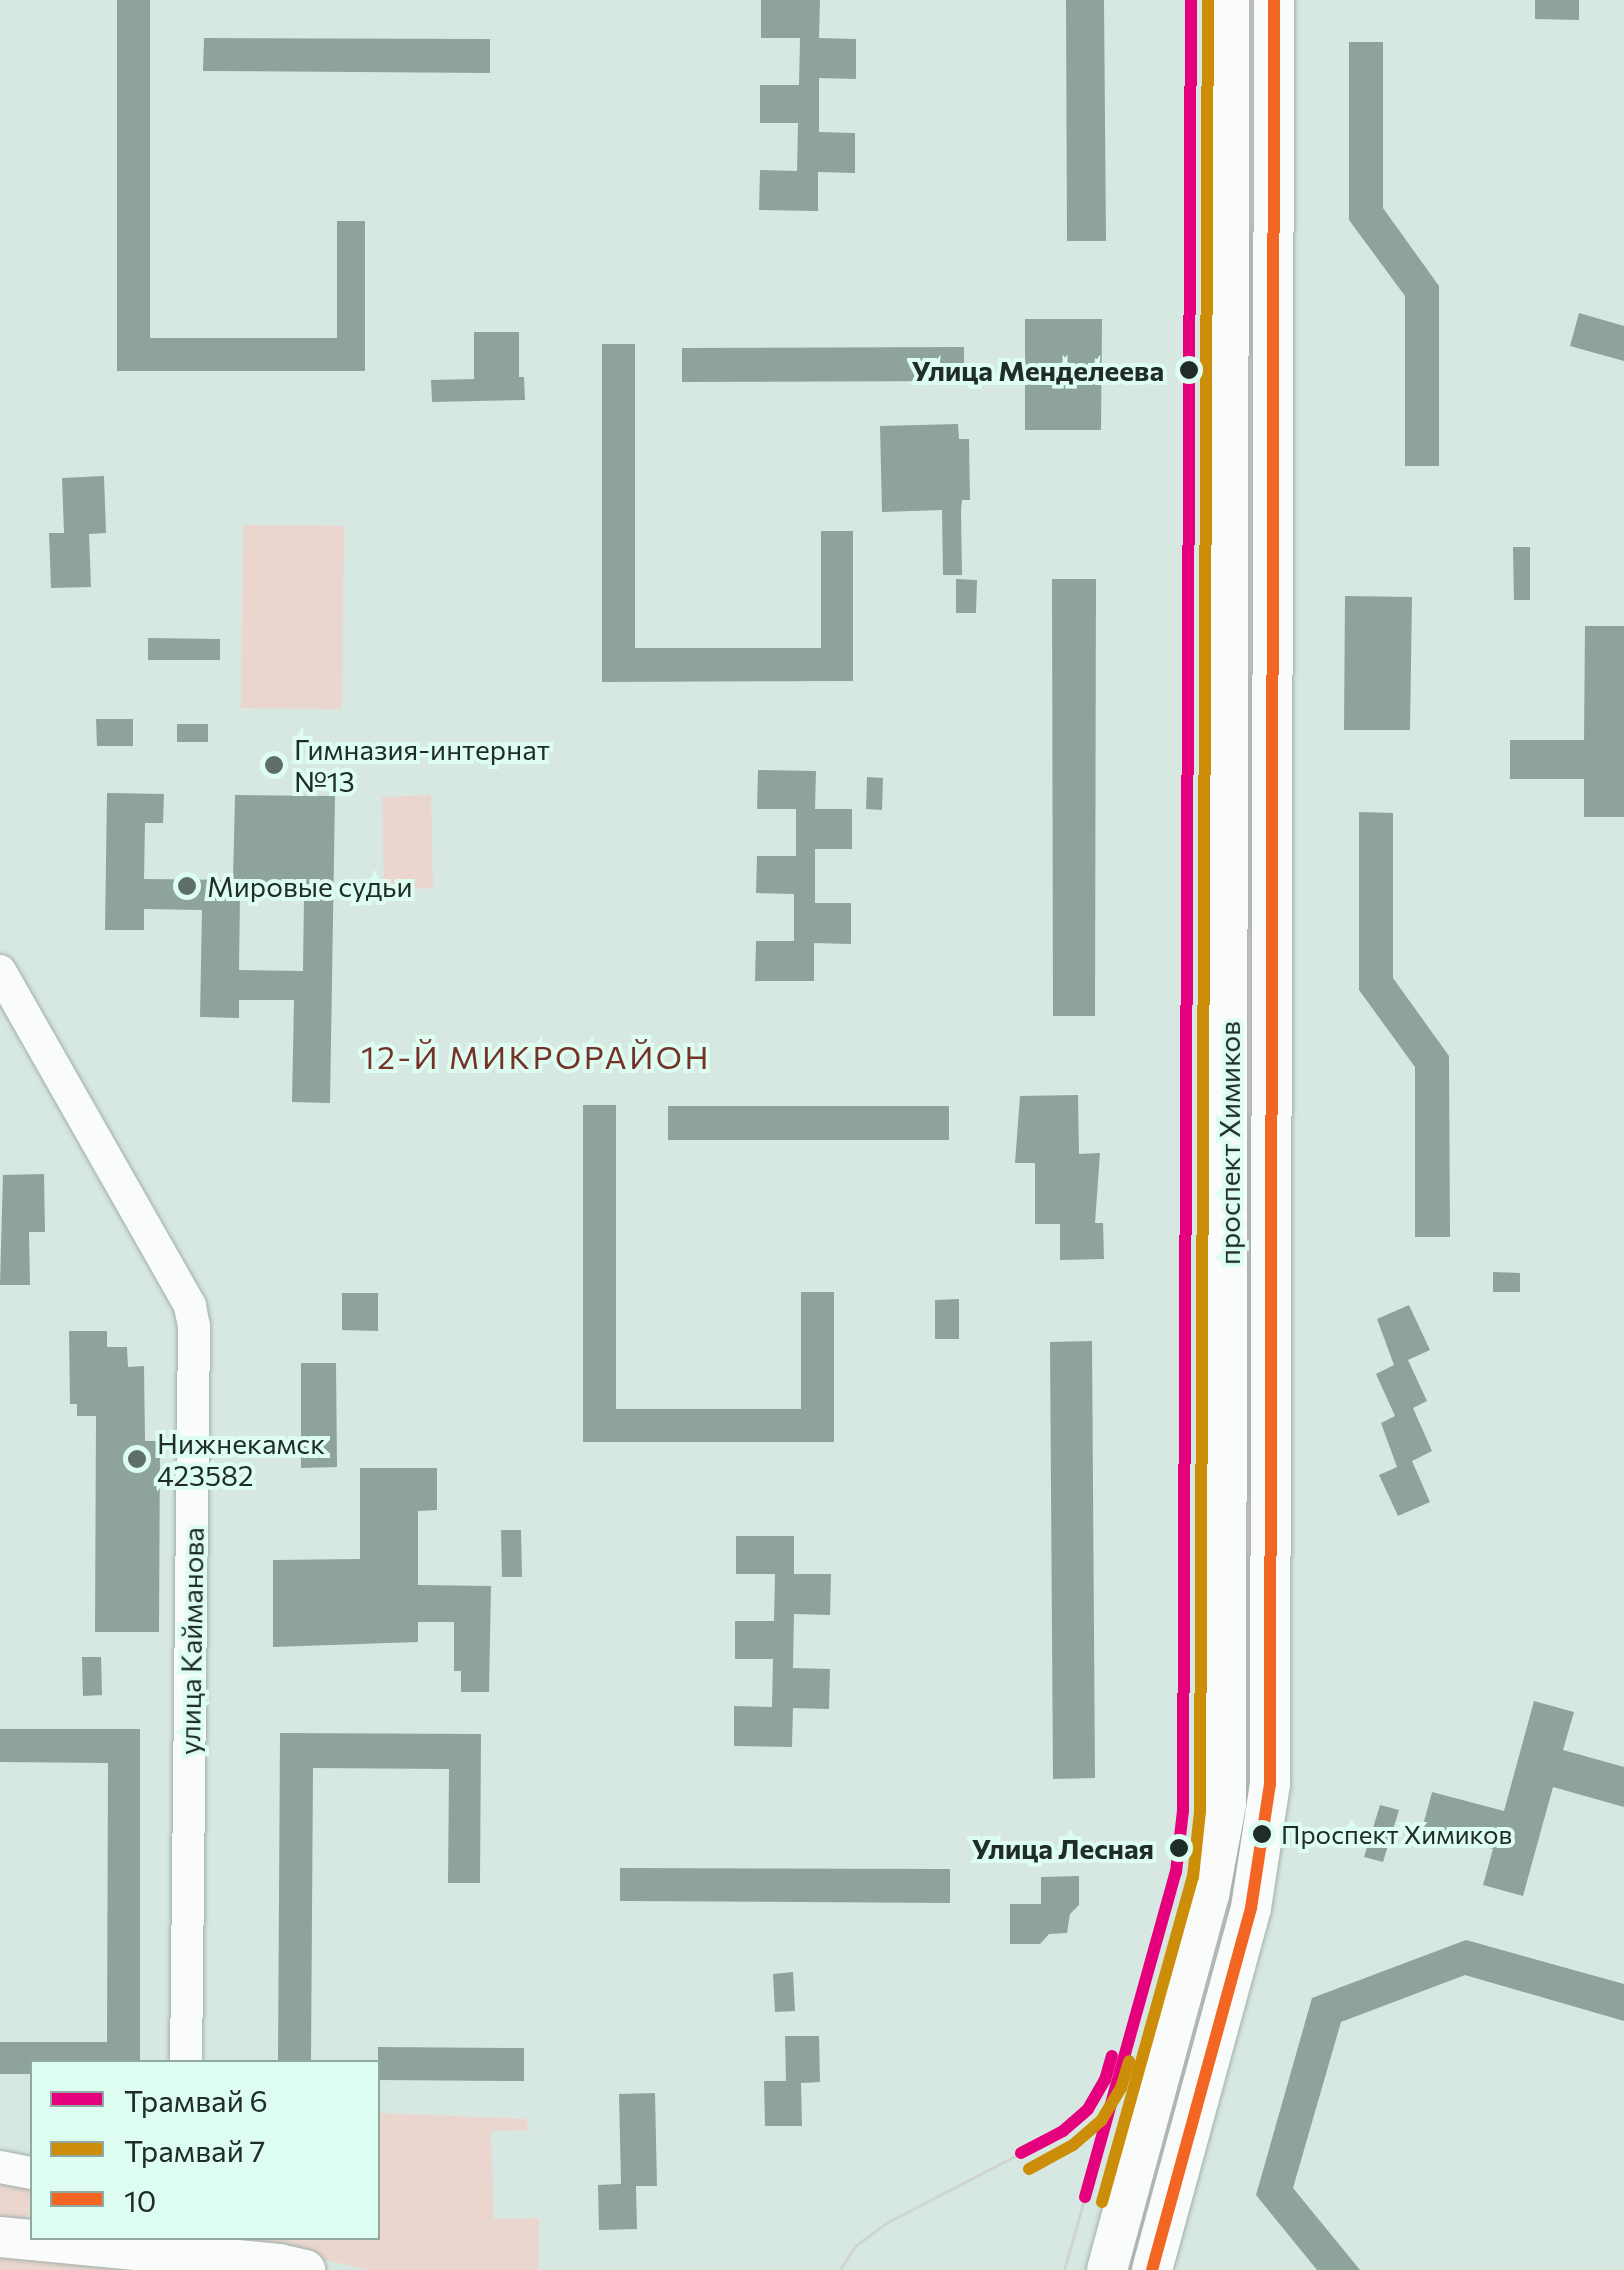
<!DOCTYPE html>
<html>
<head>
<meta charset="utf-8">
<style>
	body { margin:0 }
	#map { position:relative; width:1624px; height:2270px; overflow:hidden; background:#d7e8e2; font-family:Commissioner,sans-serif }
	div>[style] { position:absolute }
	.green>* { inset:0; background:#ead6cf }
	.building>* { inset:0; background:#8ea39c }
	.roads { filter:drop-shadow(0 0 2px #a2afaa) drop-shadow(0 0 2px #a2afaa) }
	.minor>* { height:32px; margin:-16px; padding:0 16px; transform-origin:16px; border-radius:16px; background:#f9fcfb }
	.major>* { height:40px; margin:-20px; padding:0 20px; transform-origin:20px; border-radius:20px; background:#f9fcfb }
	.tram>* { height:2.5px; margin:-1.25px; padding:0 1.25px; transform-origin:1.25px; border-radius:1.25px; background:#d0d5d4 }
	.bus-1>* { height:12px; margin:-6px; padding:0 6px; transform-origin:6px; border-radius:6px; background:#f26522 }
	.tram-1>* { height:12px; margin:-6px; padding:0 6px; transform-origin:6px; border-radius:6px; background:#e5007d }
	.tram-2>* { height:12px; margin:-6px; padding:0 6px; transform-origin:6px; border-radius:6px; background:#cc8e08 }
	.dots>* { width:28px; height:28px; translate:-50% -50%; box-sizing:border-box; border:5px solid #ddfdf1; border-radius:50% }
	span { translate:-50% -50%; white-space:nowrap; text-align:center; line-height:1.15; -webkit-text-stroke:8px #ddfdf1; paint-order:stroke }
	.bus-label { font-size:26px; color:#202c28 }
	.left { translate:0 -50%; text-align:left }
	.stop-label { font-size:28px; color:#202c28; font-weight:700 }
	.right { translate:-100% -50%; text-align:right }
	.poi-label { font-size:28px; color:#202c28 }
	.street-label { font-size:28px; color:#202c28 }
	.quarter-label { font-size:32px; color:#763128; letter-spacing:2.5px }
	.legend { position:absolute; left:30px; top:2060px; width:350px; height:180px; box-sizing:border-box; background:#ddfdf1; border:2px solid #91a9a1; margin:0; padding:12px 18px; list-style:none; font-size:30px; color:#202c28 }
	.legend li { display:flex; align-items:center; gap:20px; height:50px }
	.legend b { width:50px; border:2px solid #91a9a1 }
</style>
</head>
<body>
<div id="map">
	<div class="green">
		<div style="clip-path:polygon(1245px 0,1256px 0,1256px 1745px,1244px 1864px,1135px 2270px,1124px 2270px,1243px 1806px,1247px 1745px)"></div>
		<div style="clip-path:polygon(243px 525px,344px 526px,342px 709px,241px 708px)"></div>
		<div style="clip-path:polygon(431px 795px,433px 888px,384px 890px,382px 797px)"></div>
		<div style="clip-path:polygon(378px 2113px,526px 2119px,529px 2130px,491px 2131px,494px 2219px,539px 2218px,539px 2270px,370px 2270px,226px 2238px,378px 2238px)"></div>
		<div style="clip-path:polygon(0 2173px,32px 2178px,32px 2214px,15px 2221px,0 2220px)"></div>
		<div style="clip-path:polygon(0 2250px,187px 2270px,0 2270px)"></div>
	</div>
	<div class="building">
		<div style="clip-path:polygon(117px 0,150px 0,150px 338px,337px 338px,337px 221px,365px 221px,365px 371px,117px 371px)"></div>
		<div style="clip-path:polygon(761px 0,820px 0,819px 38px,856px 39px,856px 79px,819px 78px,819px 132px,855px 133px,855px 173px,818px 172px,818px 211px,759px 210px,760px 170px,797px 171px,798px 123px,760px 123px,760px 85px,799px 85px,800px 38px,761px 38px)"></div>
		<div style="clip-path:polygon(1066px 0,1104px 0,1106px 241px,1067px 241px)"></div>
		<div style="clip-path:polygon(1535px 0,1579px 0,1579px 20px,1535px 19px)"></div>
		<div style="clip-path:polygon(204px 38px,490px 39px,490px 73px,203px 71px)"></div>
		<div style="clip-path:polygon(1349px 42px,1383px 42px,1383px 208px,1439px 286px,1439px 466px,1405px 466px,1405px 296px,1349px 220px)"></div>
		<div style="clip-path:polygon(1579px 313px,1624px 326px,1624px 361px,1570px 346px)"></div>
		<div style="clip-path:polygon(1025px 319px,1102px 319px,1101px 430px,1025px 430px)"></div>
		<div style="clip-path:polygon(474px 332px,519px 332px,519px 377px,524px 377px,525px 400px,432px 402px,431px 380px,474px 379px)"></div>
		<div style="clip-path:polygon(602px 344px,635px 344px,635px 648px,821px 648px,821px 531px,853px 531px,853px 681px,602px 682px)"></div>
		<div style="clip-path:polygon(964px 347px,964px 381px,682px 382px,682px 348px)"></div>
		<div style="clip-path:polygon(958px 424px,959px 439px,969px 439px,970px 500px,962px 500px,961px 510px,962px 575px,943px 575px,942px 510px,882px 512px,880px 426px)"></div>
		<div style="clip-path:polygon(104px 476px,106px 533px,89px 534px,91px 587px,51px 588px,49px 533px,64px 533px,62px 478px)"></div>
		<div style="clip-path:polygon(1513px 547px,1530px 547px,1530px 600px,1514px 600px)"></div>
		<div style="clip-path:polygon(956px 579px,977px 580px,976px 613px,956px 613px)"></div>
		<div style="clip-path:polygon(1052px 579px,1096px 579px,1095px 1016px,1053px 1016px)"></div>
		<div style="clip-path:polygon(1345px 596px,1412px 597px,1410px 730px,1344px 730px)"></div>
		<div style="clip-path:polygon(1585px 626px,1624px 626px,1624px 817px,1584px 817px,1584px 779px,1510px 779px,1510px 740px,1584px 740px)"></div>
		<div style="clip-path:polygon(148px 638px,220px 639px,220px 660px,148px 660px)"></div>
		<div style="clip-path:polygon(96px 719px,133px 719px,133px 746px,97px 746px)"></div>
		<div style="clip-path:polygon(177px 724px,208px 724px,208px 742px,177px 742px)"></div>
		<div style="clip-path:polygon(758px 770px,816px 771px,815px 809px,852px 809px,852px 849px,815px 849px,815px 903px,851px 903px,851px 944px,814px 943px,814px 981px,755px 981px,756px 941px,794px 941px,794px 894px,756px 893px,757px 856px,796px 856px,796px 809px,757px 809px)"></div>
		<div style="clip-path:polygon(867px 777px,883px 778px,882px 810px,866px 809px)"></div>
		<div style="clip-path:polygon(evenodd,107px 793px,164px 794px,163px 823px,145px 823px,144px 879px,233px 880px,235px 795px,335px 796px,330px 1103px,292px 1102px,294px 1000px,239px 1000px,239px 1018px,200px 1017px,202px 910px,144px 909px,144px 930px,105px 930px,107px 793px,240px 894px,304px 894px,303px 971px,239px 970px,240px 894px)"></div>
		<div style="clip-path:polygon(1359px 812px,1393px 813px,1393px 978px,1449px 1056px,1450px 1237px,1415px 1237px,1415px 1067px,1359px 990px)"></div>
		<div style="clip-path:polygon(1078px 1095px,1079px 1154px,1100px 1153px,1095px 1223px,1103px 1223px,1104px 1259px,1060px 1260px,1060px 1224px,1035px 1224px,1035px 1163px,1015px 1163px,1020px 1096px)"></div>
		<div style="clip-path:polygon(583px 1105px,616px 1105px,616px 1409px,801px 1409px,801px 1292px,834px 1292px,834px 1442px,583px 1442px)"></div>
		<div style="clip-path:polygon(668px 1106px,949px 1106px,949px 1140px,668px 1140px)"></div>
		<div style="clip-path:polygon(44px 1174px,45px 1232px,29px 1232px,30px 1285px,0 1285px,3px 1175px)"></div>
		<div style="clip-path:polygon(1493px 1272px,1520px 1273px,1520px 1292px,1493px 1292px)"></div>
		<div style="clip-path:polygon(342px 1293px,378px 1293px,378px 1331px,342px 1330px)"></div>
		<div style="clip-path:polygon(959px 1299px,959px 1339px,935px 1339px,935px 1300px)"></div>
		<div style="clip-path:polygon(1409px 1305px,1430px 1350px,1408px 1360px,1427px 1401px,1413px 1408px,1432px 1451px,1412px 1461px,1430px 1502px,1398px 1516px,1379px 1475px,1397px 1467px,1381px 1423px,1395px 1416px,1376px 1374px,1394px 1365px,1377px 1319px)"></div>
		<div style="clip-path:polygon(69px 1331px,107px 1331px,107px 1347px,127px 1347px,128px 1367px,144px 1366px,145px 1441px,160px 1441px,159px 1632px,95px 1632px,96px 1416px,77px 1416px,77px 1404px,70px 1404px)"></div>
		<div style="clip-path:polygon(1092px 1341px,1095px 1778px,1053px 1779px,1050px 1342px)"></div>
		<div style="clip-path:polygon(301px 1363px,336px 1363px,337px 1467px,301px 1468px)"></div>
		<div style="clip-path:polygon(360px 1468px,437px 1468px,437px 1510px,418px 1511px,418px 1585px,491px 1586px,489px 1692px,461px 1692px,461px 1671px,454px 1671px,454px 1622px,418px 1622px,418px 1642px,273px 1647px,273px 1560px,360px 1559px)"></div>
		<div style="clip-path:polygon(501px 1530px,521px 1530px,522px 1577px,502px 1577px)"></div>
		<div style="clip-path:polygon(736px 1536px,794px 1536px,794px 1574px,831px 1574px,830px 1615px,794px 1614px,793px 1668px,830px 1669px,829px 1709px,793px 1708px,792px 1747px,734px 1746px,734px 1706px,772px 1707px,773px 1659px,735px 1659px,735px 1621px,774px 1621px,775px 1574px,736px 1574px)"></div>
		<div style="clip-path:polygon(82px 1657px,101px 1657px,102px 1695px,83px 1696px)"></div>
		<div style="clip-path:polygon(1534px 1701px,1574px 1712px,1563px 1750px,1624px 1767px,1624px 1807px,1553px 1787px,1523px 1896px,1483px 1885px,1493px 1849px,1422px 1829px,1432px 1792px,1504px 1811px)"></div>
		<div style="clip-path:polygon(0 1729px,140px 1729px,140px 2062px,32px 2062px,32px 2074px,0 2074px,0 2042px,107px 2042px,108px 1763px,0 1762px)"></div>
		<div style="clip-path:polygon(280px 1733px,481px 1734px,480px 1883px,448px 1883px,449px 1769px,313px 1768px,311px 2062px,278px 2062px)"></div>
		<div style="clip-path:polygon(1380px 1805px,1399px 1810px,1383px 1862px,1364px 1857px)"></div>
		<div style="clip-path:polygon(620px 1868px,950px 1869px,950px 1903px,620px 1901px)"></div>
		<div style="clip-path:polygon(1079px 1876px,1079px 1905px,1070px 1914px,1067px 1933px,1049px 1934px,1040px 1944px,1010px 1944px,1010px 1904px,1041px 1904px,1041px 1877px)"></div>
		<div style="clip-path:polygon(1466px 1940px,1624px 1984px,1624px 2021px,1465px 1975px,1341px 2022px,1293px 2188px,1360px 2270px,1317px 2270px,1256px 2195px,1312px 1998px)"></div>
		<div style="clip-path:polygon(793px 1972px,795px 2011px,775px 2012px,773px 1974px)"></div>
		<div style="clip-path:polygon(785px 2036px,819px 2036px,820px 2082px,801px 2083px,802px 2126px,765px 2126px,764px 2081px,786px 2081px)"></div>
		<div style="clip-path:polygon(378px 2047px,524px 2048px,524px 2081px,378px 2080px)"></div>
		<div style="clip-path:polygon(655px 2093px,657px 2186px,636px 2186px,637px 2229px,599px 2230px,598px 2185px,621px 2184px,619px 2094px)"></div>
	</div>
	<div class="roads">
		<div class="minor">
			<div style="left:0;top:971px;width:385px;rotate:60.4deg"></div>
			<div style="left:190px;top:1306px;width:20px;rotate:79deg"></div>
			<div style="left:194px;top:1326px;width:736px;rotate:90.62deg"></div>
			<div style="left:0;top:2167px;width:33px;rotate:11deg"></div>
		</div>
		<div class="major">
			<div style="left:0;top:2237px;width:280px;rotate:5.5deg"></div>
			<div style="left:279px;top:2264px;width:27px;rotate:13deg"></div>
			<div style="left:1107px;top:2270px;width:389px;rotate:-74.8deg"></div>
			<div style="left:1209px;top:1895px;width:93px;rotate:-79.4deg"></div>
			<div style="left:1226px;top:1804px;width:1804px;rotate:-89.9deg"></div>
			<div style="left:1152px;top:2270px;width:375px;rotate:-74.7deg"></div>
			<div style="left:1251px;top:1908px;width:125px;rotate:-81.3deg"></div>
			<div style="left:1270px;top:1784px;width:1784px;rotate:-89.87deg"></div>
		</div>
	</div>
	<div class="tram">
		<div style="left:840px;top:2270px;width:28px;rotate:-58deg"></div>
		<div style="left:855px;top:2246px;width:41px;rotate:-36deg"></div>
		<div style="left:888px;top:2222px;width:150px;rotate:-27.4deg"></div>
		<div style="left:1064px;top:2270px;width:76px;rotate:-74deg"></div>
	</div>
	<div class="bus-1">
		<div style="left:1152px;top:2270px;width:375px;rotate:-74.7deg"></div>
		<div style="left:1251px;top:1908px;width:125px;rotate:-81.3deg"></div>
		<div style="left:1270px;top:1784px;width:1784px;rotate:-89.87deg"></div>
	</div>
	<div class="tram-1">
		<div style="left:1021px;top:2153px;width:47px;rotate:-27.6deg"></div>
		<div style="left:1063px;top:2131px;width:33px;rotate:-41deg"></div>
		<div style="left:1088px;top:2109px;width:34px;rotate:-60deg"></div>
		<div style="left:1105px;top:2080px;width:25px;rotate:-74deg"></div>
		<div style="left:1085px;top:2197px;width:337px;rotate:-74.4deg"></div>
		<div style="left:1176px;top:1872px;width:61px;rotate:-83.5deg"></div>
		<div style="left:1183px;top:1811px;width:1811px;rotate:-89.75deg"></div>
	</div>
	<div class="tram-2">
		<div style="left:1029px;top:2169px;width:50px;rotate:-28.6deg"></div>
		<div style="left:1073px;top:2145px;width:37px;rotate:-41deg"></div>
		<div style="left:1101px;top:2121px;width:39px;rotate:-59deg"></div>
		<div style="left:1121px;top:2088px;width:28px;rotate:-73deg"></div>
		<div style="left:1102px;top:2202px;width:337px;rotate:-74.4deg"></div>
		<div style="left:1193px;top:1877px;width:66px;rotate:-83.9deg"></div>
		<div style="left:1200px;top:1811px;width:1811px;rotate:-89.75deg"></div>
	</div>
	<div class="dots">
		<div style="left:1189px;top:370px;background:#202c28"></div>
		<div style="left:274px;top:765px;background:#606e69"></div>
		<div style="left:187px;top:886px;background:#606e69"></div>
		<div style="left:137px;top:1459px;background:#606e69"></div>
		<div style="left:1262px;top:1834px;background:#202c28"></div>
		<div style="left:1179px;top:1848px;background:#202c28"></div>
	</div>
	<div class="bus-label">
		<span class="left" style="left:1281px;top:1834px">Проспект Химиков</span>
	</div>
	<div class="stop-label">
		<span class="right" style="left:1164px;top:370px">Улица Менделеева</span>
		<span class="right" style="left:1154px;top:1848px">Улица Лесная</span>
	</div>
	<div class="poi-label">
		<span class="left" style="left:294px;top:765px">Гимназия-интернат<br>№13</span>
		<span class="left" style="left:207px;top:886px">Мировые судьи</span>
		<span class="left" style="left:157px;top:1459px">Нижнекамск<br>423582</span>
	</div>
	<div class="street-label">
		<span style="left:1229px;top:1143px;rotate:-90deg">проспект Химиков</span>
		<span style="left:191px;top:1641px;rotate:-89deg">улица Кайманова</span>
	</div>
	<div class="quarter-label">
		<span style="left:536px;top:1056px">12-Й МИКРОРАЙОН</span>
	</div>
	<ul class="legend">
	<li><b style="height:12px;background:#e5007d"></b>Трамвай 6</li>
	<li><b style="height:12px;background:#cc8e08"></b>Трамвай 7</li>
	<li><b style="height:12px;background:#f26522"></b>10</li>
	</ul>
</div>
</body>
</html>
